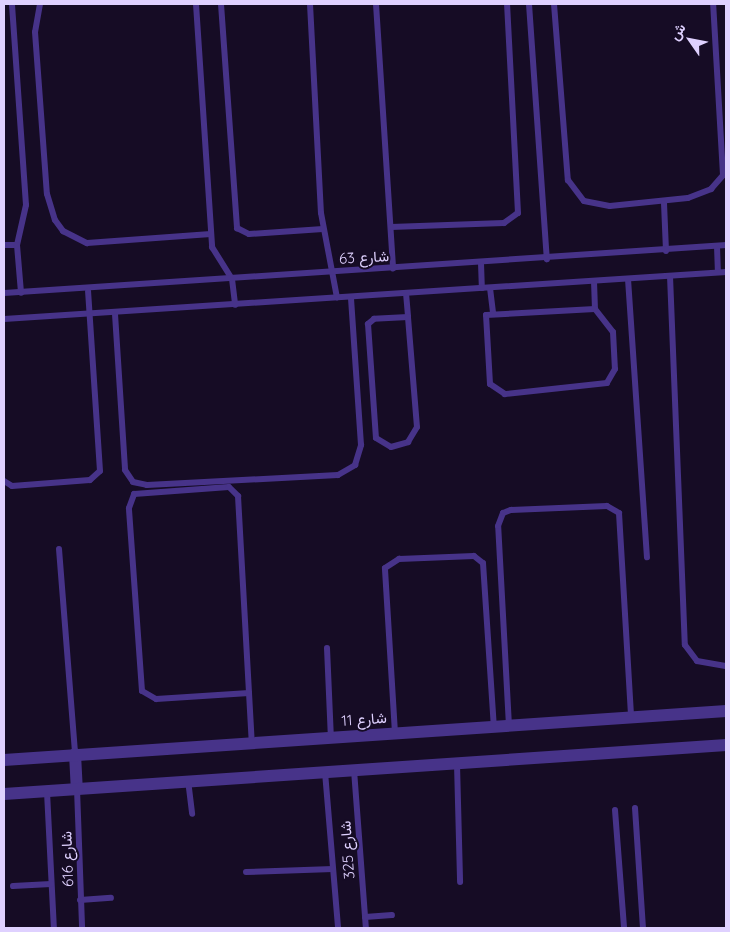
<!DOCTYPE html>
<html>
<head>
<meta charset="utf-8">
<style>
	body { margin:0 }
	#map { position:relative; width:730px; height:932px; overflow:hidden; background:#160c25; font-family:Quicksand,Vazirmatn,sans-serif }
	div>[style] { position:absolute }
	.service>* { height:6px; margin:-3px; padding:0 3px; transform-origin:3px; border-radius:3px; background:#473389 }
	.minor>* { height:12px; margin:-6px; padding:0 6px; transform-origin:6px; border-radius:6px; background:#473389 }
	span { translate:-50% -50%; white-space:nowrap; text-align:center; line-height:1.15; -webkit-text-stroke:4px #160c25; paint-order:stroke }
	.street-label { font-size:15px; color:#dfd1ff }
	.frame { position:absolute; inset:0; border:5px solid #dfd1ff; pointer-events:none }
	.north { position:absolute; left:665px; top:15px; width:50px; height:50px; -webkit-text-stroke:4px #160c25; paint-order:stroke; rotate:303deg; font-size:14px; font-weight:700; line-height:20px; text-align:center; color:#dfd1ff }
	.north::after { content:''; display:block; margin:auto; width:18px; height:22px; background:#dfd1ff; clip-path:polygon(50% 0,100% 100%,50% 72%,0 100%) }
</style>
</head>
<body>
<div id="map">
	<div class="service">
		<div style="left:40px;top:4px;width:28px;rotate:100deg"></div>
		<div style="left:35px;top:32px;width:162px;rotate:85.8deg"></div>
		<div style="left:47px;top:194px;width:27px;rotate:73deg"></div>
		<div style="left:55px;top:220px;width:14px;rotate:54deg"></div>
		<div style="left:63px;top:231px;width:27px;rotate:27deg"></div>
		<div style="left:87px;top:243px;width:124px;rotate:-4.2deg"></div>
		<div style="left:196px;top:4px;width:244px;rotate:86.2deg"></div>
		<div style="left:212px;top:247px;width:38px;rotate:58deg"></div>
		<div style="left:232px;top:279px;width:26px;rotate:83deg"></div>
		<div style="left:221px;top:4px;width:225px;rotate:85.9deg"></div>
		<div style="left:237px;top:228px;width:13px;rotate:27deg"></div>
		<div style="left:249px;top:234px;width:74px;rotate:-3.9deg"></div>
		<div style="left:310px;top:4px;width:209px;rotate:87deg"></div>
		<div style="left:321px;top:213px;width:86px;rotate:79.3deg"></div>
		<div style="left:376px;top:4px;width:265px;rotate:86.3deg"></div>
		<div style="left:529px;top:4px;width:256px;rotate:86deg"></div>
		<div style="left:554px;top:4px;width:177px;rotate:85.5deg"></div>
		<div style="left:568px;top:180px;width:26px;rotate:53deg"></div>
		<div style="left:584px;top:201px;width:26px;rotate:11deg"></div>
		<div style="left:610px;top:206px;width:78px;rotate:-5.9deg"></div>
		<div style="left:688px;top:198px;width:25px;rotate:-21deg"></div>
		<div style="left:711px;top:189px;width:18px;rotate:-49deg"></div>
		<div style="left:723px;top:175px;width:171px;rotate:-93.3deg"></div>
		<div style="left:664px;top:203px;width:48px;rotate:87.6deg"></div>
		<div style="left:391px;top:227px;width:113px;rotate:-2deg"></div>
		<div style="left:504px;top:223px;width:17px;rotate:-36deg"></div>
		<div style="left:518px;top:213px;width:209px;rotate:-93deg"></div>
		<div style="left:4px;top:245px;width:13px"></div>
		<div style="left:17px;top:245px;width:41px;rotate:-77.3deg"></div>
		<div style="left:26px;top:205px;width:201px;rotate:-94deg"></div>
		<div style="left:17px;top:245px;width:48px;rotate:85.2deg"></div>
		<div style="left:717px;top:246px;width:26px;rotate:88deg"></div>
		<div style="left:481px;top:263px;width:25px;rotate:88deg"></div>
		<div style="left:670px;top:276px;width:369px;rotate:87.7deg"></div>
		<div style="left:685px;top:645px;width:20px;rotate:53deg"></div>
		<div style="left:697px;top:661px;width:29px;rotate:10deg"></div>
		<div style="left:628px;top:279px;width:279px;rotate:86.1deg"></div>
		<div style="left:594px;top:281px;width:28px;rotate:88deg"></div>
		<div style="left:490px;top:288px;width:25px;rotate:83deg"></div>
		<div style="left:4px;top:293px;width:724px;rotate:-3.8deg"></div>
		<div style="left:406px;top:293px;width:24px;rotate:85deg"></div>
		<div style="left:408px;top:317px;width:34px;rotate:177deg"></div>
		<div style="left:374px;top:319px;width:8px;rotate:140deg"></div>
		<div style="left:368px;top:324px;width:114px;rotate:86deg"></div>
		<div style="left:376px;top:438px;width:17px;rotate:31deg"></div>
		<div style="left:391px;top:447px;width:18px;rotate:-16deg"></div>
		<div style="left:408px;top:442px;width:17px;rotate:-59deg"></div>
		<div style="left:417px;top:427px;width:110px;rotate:-94.7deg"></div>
		<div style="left:595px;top:309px;width:29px;rotate:52deg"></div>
		<div style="left:613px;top:332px;width:37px;rotate:87deg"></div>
		<div style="left:615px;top:369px;width:16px;rotate:120deg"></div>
		<div style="left:607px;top:383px;width:103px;rotate:173.8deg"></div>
		<div style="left:505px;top:394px;width:18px;rotate:-146deg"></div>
		<div style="left:490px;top:384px;width:69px;rotate:-93.3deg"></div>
		<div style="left:486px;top:315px;width:109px;rotate:-3.2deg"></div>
		<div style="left:115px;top:314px;width:156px;rotate:86.3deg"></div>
		<div style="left:125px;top:470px;width:14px;rotate:56deg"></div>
		<div style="left:133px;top:482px;width:14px;rotate:12deg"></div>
		<div style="left:147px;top:485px;width:191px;rotate:-3deg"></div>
		<div style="left:338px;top:475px;width:20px;rotate:-30deg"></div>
		<div style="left:355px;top:465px;width:21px;rotate:-73deg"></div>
		<div style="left:361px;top:445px;width:148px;rotate:-93.9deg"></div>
		<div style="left:4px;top:319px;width:724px;rotate:-3.72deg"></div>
		<div style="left:4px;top:481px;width:9px;rotate:32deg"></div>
		<div style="left:12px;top:486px;width:78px;rotate:-4.4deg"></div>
		<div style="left:90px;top:480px;width:13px;rotate:-42deg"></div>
		<div style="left:100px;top:471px;width:180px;rotate:-93.8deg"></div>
		<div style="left:59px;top:549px;width:206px;rotate:85.5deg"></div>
		<div style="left:327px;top:648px;width:90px;rotate:87.5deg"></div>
		<div style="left:249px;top:693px;width:93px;rotate:176.3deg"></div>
		<div style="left:156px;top:699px;width:16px;rotate:-150deg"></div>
		<div style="left:142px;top:691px;width:183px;rotate:-94.1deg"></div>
		<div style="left:129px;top:508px;width:15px;rotate:-70deg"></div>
		<div style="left:134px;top:494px;width:95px;rotate:-4.2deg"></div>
		<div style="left:229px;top:487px;width:13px;rotate:45deg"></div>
		<div style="left:238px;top:496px;width:247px;rotate:86.8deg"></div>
		<div style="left:509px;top:726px;width:200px;rotate:-93.1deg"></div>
		<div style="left:498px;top:526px;width:14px;rotate:-69deg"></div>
		<div style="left:503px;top:513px;width:9px;rotate:-21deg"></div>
		<div style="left:511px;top:510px;width:96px;rotate:-2.4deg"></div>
		<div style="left:607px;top:506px;width:14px;rotate:30deg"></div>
		<div style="left:619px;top:513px;width:205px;rotate:86.6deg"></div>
		<div style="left:395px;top:733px;width:165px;rotate:-93.5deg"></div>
		<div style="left:385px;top:568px;width:17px;rotate:-33deg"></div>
		<div style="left:399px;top:559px;width:75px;rotate:-2.3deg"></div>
		<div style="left:474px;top:556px;width:11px;rotate:38deg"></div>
		<div style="left:483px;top:563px;width:165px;rotate:86.2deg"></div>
		<div style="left:457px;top:764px;width:118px;rotate:88.5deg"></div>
		<div style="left:354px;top:770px;width:158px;rotate:85.7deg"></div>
		<div style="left:325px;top:772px;width:157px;rotate:85.2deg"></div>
		<div style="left:188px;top:780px;width:34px;rotate:83deg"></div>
		<div style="left:77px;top:789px;width:139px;rotate:87.9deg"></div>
		<div style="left:47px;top:792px;width:136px;rotate:87.1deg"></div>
		<div style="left:635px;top:808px;width:120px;rotate:86.2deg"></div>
		<div style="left:615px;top:810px;width:118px;rotate:85.6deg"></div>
		<div style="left:246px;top:872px;width:87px;rotate:-2deg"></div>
		<div style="left:13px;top:886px;width:38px;rotate:-3deg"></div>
		<div style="left:80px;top:900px;width:31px;rotate:-4deg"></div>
		<div style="left:365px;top:917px;width:27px;rotate:-4deg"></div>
	</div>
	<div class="minor">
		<div style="left:75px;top:754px;width:35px;rotate:87deg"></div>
		<div style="left:4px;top:760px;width:724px;rotate:-3.88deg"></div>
		<div style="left:4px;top:794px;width:724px;rotate:-3.88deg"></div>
	</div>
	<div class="street-label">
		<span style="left:364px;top:257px;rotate:-3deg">شارع 63</span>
		<span style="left:364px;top:719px;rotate:-4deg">شارع 11</span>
		<span style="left:347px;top:850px;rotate:-94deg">شارع 325</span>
		<span style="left:67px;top:859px;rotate:-92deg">شارع 616</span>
	</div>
	<div class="frame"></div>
	<div class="north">ش</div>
</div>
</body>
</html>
